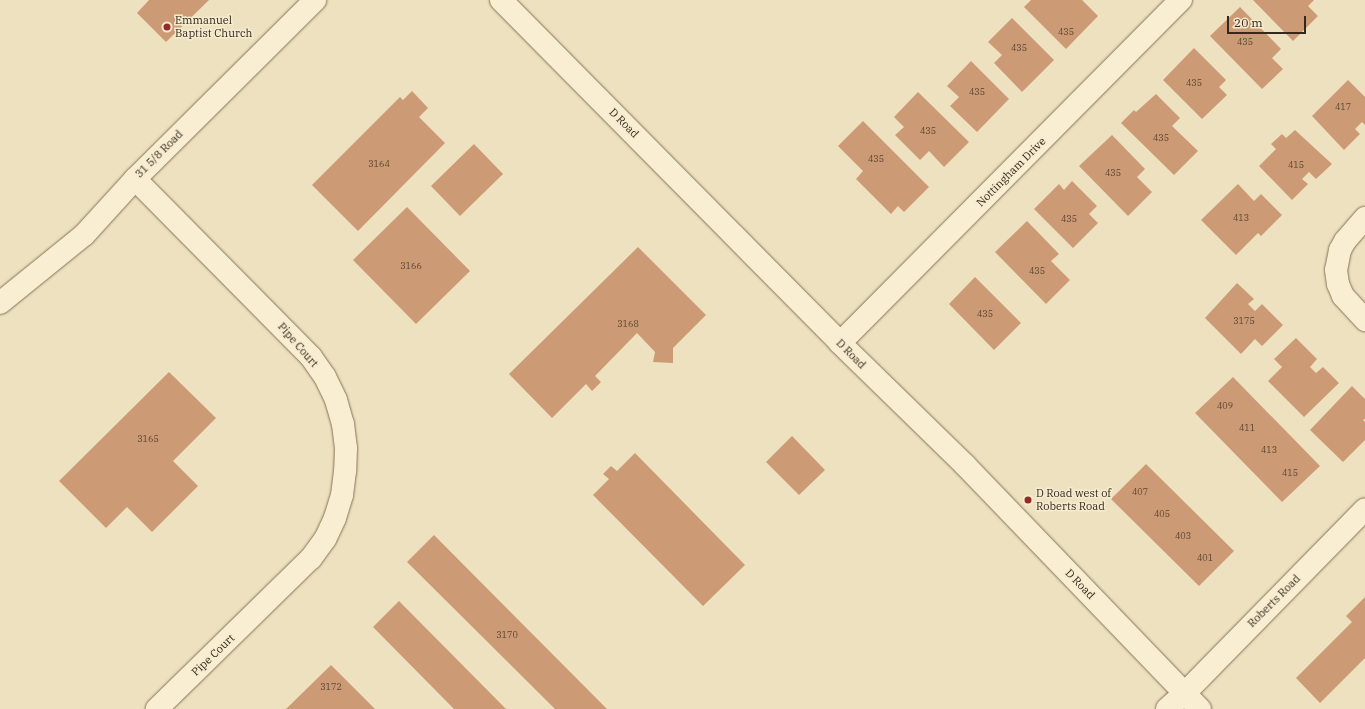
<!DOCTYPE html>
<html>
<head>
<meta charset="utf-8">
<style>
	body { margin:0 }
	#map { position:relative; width:1365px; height:709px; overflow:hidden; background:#eee1bf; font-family:"IBM Plex Serif",serif }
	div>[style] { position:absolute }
	.building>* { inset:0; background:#cc9b75 }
	.roads { filter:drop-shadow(0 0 1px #867258) drop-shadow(0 0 1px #867258) }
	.street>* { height:22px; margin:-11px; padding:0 11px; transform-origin:11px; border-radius:11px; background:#f9eed2 }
	.secondary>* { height:22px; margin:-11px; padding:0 11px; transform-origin:11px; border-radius:11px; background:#f9eed2 }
	.dots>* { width:11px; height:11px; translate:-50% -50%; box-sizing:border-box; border:2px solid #f5ebcf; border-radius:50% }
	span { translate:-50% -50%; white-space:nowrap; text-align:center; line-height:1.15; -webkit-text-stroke:3px #f5ebcf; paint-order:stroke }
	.number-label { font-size:9px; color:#5c4632 }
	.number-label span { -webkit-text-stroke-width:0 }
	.poi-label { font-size:11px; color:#36291c }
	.left { translate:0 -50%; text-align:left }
	.street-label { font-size:11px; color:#36291c }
	.scale { position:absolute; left:1227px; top:16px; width:79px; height:18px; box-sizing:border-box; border:2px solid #36291c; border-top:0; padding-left:5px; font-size:12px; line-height:14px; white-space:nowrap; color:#36291c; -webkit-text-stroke:3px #f5ebcf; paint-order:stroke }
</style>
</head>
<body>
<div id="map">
	<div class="building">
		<div style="clip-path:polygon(149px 0,209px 0,166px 42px,137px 13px)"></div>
		<div style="clip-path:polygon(1031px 0,1082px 0,1098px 16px,1066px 49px,1024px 7px)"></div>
		<div style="clip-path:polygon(1253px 0,1314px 0,1308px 6px,1318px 16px,1293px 41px)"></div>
		<div style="clip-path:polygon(1240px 7px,1281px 49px,1272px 58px,1283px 69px,1262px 89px,1210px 36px)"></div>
		<div style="clip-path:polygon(1012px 18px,1054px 60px,1022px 92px,994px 63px,1002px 55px,988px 42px)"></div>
		<div style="clip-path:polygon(1194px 48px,1226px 80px,1219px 87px,1227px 95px,1202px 119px,1163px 80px)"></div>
		<div style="clip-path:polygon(971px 61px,1009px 99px,977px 132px,950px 106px,959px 97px,947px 86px)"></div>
		<div style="clip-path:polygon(1348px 80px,1365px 97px,1365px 125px,1362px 122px,1355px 129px,1360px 134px,1344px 150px,1312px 116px)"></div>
		<div style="clip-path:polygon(412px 91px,428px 108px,419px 117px,445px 143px,358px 231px,312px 185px,400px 97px,403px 100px)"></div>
		<div style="clip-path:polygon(918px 92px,969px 142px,944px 167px,929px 151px,920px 160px,895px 135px,904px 127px,894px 117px)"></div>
		<div style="clip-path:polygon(1156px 94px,1180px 118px,1172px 126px,1198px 151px,1174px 175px,1121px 123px,1134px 110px,1136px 112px)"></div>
		<div style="clip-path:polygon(863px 121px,929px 187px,904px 212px,898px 206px,891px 214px,856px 179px,863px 171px,838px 146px)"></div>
		<div style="clip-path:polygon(1295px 130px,1332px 164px,1316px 179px,1309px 172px,1302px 179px,1308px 184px,1292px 200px,1259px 166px,1276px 149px,1271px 144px,1282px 134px,1286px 138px)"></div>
		<div style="clip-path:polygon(1112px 135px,1145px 169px,1137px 177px,1152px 192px,1128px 216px,1079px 166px)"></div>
		<div style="clip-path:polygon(474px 144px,503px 174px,460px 216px,431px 186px)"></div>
		<div style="clip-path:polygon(1072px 181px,1097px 206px,1089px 214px,1098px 223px,1073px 248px,1034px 209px,1059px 184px,1064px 190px)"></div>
		<div style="clip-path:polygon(1238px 184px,1254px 201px,1261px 194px,1282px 215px,1261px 236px,1258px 233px,1236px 255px,1201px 220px)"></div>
		<div style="clip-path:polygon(407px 207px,470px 271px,416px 324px,353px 260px)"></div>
		<div style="clip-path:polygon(1027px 221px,1059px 254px,1051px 261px,1070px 280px,1046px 304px,995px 252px)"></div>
		<div style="clip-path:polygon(638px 247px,706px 315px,673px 348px,673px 363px,653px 362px,655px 352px,637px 333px,595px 376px,601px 382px,592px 391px,586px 384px,552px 418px,509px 374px)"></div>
		<div style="clip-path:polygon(975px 277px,1021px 323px,994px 350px,949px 304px)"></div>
		<div style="clip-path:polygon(1237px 283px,1254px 299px,1248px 304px,1255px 311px,1262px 304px,1283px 325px,1262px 346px,1255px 339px,1241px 354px,1205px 318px)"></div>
		<div style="clip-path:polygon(1296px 338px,1317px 359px,1310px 367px,1316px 373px,1323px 367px,1339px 383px,1304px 417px,1268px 381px,1282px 367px,1274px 359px)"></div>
		<div style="clip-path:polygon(169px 372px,216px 418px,173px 461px,198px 486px,152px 532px,127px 507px,106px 528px,59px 481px)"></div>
		<div style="clip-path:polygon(1233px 377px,1320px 466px,1282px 502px,1195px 413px)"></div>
		<div style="clip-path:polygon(1352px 386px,1365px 399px,1365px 419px,1363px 420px,1365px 422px,1365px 440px,1343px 462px,1310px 430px)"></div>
		<div style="clip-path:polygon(792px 436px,825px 470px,799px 495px,766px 462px)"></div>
		<div style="clip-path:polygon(635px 453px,745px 565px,703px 606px,593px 495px,609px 479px,603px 474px,611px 466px,617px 471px)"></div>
		<div style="clip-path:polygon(1146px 464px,1234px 551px,1199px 586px,1111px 499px)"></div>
		<div style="clip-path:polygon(434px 535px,607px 709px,555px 709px,407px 562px)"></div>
		<div style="clip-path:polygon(1365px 597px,1365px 658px,1320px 703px,1296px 678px,1352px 622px,1346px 616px)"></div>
		<div style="clip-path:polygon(399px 601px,506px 709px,454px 709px,373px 627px)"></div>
		<div style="clip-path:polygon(331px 665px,375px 709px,286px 709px)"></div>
	</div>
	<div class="roads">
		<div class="street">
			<div style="left:135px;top:179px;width:250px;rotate:45.3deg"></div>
			<div style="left:311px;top:357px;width:24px;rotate:55deg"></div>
			<div style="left:325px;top:377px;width:25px;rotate:64deg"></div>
			<div style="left:336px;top:400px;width:25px;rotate:74deg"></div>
			<div style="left:343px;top:424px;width:24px;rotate:83deg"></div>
			<div style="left:346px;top:448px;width:23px;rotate:92deg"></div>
			<div style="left:345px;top:471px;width:24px;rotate:97deg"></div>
			<div style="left:342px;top:495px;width:24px;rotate:107deg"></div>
			<div style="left:335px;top:518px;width:23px;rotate:115deg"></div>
			<div style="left:325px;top:539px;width:24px;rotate:126deg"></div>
			<div style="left:311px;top:558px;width:216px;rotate:135.6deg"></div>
			<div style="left:1365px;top:218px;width:30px;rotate:131deg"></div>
			<div style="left:1345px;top:241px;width:10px;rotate:119deg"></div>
			<div style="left:1340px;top:250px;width:20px;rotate:101deg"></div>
			<div style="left:1336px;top:270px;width:14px;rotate:82deg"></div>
			<div style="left:1338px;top:284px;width:13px;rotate:67deg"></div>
			<div style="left:1343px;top:296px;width:33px;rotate:47deg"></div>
			<div style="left:0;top:303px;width:108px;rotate:-39deg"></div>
			<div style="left:84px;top:235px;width:76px;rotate:-47.7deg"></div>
			<div style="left:135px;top:179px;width:254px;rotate:-44.8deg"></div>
			<div style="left:840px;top:343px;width:484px;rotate:-45.2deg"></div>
			<div style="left:1167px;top:709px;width:24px;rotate:-42deg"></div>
			<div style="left:1185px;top:693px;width:257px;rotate:-45.6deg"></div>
		</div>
		<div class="secondary">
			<div style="left:501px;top:0;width:482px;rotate:45.3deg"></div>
			<div style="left:840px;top:343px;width:175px;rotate:44.3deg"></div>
			<div style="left:965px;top:465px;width:339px;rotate:46.1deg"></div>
		</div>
	</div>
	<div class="dots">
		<div style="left:167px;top:27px;background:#952a28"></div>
		<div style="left:1028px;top:500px;background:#952a28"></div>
	</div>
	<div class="number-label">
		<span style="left:1066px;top:32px">435</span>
		<span style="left:1245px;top:42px">435</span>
		<span style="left:1019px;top:48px">435</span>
		<span style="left:1194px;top:83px">435</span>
		<span style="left:977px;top:92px">435</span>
		<span style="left:1343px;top:107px">417</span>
		<span style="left:928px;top:131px">435</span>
		<span style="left:1161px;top:138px">435</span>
		<span style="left:876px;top:159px">435</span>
		<span style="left:379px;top:164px">3164</span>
		<span style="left:1296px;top:165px">415</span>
		<span style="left:1113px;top:173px">435</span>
		<span style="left:1241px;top:218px">413</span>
		<span style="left:1069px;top:219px">435</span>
		<span style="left:411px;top:266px">3166</span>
		<span style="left:1037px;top:271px">435</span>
		<span style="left:985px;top:314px">435</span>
		<span style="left:1244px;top:321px">3175</span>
		<span style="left:628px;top:324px">3168</span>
		<span style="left:1225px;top:406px">409</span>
		<span style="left:1247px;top:428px">411</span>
		<span style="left:148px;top:439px">3165</span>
		<span style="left:1269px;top:450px">413</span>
		<span style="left:1290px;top:473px">415</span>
		<span style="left:1140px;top:492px">407</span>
		<span style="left:1162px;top:514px">405</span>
		<span style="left:1183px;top:536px">403</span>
		<span style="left:1205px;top:558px">401</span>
		<span style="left:507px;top:635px">3170</span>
		<span style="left:331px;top:687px">3172</span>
	</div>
	<div class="poi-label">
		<span class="left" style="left:175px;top:27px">Emmanuel<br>Baptist Church</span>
		<span class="left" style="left:1036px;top:500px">D Road west of<br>Roberts Road</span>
	</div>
	<div class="street-label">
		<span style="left:624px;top:123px;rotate:45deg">D Road</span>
		<span style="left:159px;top:154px;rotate:-45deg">31 5/8 Road</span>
		<span style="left:1011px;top:172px;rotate:-45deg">Nottingham Drive</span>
		<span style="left:298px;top:345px;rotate:49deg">Pipe Court</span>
		<span style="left:851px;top:354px;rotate:45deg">D Road</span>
		<span style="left:1080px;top:584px;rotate:46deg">D Road</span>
		<span style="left:1274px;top:601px;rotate:-45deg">Roberts Road</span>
		<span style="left:213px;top:655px;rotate:-44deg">Pipe Court</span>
	</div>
	<div class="scale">20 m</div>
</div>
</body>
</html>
